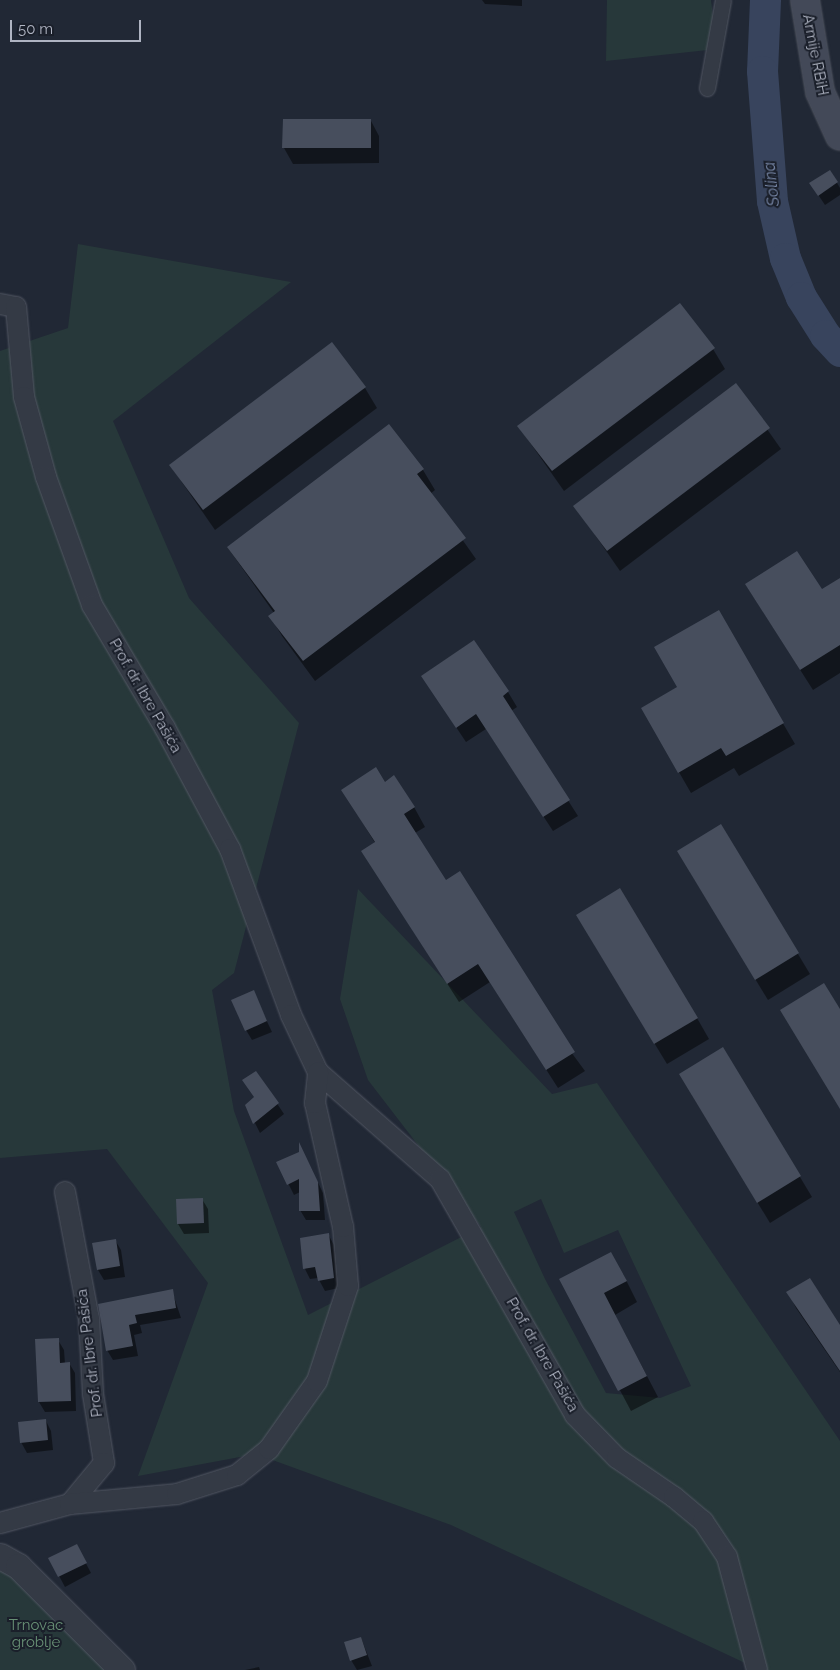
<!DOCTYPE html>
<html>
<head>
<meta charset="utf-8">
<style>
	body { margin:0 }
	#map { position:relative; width:840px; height:1670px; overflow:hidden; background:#212835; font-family:Raleway,sans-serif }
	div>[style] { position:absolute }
	.green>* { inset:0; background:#27383a }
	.shadow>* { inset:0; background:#0007 }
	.river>* { height:31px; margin:-15.5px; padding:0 15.5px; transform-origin:15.5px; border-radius:15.5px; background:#38445d }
	.building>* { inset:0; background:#474e5d }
	.roads { filter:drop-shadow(0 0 1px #525763) drop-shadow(0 0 1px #525763) }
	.pedestrian>* { height:15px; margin:-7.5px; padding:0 7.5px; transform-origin:7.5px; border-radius:7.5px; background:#343a45 }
	.minor>* { height:20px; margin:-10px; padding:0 10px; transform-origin:10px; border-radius:10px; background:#343a45 }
	.tertiary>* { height:25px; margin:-12.5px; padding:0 12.5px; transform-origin:12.5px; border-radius:12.5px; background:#343a45 }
	.secondary>* { height:28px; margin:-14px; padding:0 14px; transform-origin:14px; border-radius:14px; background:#434958 }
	span { translate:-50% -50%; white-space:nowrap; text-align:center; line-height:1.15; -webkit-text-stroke:4px #1a1f2a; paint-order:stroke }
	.street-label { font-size:15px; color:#afb4c2 }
	.park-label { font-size:15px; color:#689075 }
	.water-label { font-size:16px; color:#7989a9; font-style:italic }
	.scale { position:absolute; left:10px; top:20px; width:131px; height:22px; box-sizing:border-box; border:2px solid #afb4c2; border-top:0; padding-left:6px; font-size:15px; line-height:18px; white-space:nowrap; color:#afb4c2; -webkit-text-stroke:4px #1a1f2a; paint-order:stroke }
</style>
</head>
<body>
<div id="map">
	<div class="green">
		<div style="clip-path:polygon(607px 0,711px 0,717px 49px,606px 61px)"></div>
		<div style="clip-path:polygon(evenodd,78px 244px,291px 282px,113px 421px,189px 598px,299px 723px,234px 973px,212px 990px,234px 1111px,308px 1315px,481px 1227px,368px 1080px,340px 999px,358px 889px,552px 1094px,597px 1083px,840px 1441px,840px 1670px,760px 1670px,451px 1525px,256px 1454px,138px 1476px,208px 1283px,107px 1149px,0 1158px,0 351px,68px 328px,78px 244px,541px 1199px,564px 1253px,618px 1230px,691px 1386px,660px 1398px,606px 1393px,545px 1279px,514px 1212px,541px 1199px)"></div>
		<div style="clip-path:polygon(0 1556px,122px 1670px,0 1670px)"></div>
	</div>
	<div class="shadow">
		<div style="clip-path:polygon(482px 0,522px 0,522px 6px,485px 4px)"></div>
		<div style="clip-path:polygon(285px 120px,371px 121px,379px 136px,379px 163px,293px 164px,284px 148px)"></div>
		<div style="clip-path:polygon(830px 171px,840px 188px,840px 195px,825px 205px,817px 193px)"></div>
		<div style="clip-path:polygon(713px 349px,725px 369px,564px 491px,519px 427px)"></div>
		<div style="clip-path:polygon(736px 385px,781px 449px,620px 571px,575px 506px)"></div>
		<div style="clip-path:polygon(365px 388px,377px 408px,215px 530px,170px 465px)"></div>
		<div style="clip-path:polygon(389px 426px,423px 470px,435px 490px,430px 494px,476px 559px,315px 681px,282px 636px,270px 616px,274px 613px,228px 548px)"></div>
		<div style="clip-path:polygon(840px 580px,840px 673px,813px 690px,746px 585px,822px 591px)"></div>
		<div style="clip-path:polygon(718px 612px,795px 744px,739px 776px,734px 768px,691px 793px,642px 708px,678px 687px)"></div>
		<div style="clip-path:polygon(473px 641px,508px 692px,517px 707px,511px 711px,578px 816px,553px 831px,486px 729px,466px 742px,422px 676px)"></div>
		<div style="clip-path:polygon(384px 783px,414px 807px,425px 827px,415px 833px,446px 882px,585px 1071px,558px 1088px,490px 982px,459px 1002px,374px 870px,375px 843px,343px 790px)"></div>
		<div style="clip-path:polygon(721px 826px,810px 974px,768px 1000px,690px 872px)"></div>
		<div style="clip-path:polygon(589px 936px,697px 1018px,709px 1039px,667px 1064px)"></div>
		<div style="clip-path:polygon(253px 992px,272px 1032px,252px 1040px,246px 1030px)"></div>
		<div style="clip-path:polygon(723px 1049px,812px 1197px,770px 1223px,692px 1095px)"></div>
		<div style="clip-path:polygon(256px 1072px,284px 1114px,260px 1133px,246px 1105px,255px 1098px)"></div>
		<div style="clip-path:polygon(304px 1154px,323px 1193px,325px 1220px,306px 1220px,300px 1210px,300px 1192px,294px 1195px,278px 1163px)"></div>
		<div style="clip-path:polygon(202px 1199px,208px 1209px,209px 1233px,184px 1234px,178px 1224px)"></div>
		<div style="clip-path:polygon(328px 1234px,334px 1245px,339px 1288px,325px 1291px,318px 1278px,310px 1279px,305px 1269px)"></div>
		<div style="clip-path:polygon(115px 1240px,121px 1250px,125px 1277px,104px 1280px,98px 1270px,94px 1244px)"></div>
		<div style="clip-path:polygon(623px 1274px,637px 1302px,615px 1315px,658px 1397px,631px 1411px,561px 1279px)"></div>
		<div style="clip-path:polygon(172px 1291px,181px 1318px,140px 1325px,142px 1333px,134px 1335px,138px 1356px,113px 1360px,107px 1350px,100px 1305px)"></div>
		<div style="clip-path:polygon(788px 1292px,840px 1327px,840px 1372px,796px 1308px)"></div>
		<div style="clip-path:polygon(58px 1340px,64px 1350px,65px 1364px,69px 1363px,75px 1373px,76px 1411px,45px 1412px,39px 1402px,37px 1341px)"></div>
		<div style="clip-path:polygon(46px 1421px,51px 1431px,53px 1450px,27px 1453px,21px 1442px)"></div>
		<div style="clip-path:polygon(82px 1556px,91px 1573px,65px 1587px,50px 1559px)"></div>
		<div style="clip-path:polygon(361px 1638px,372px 1666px,357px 1670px,351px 1660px)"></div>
		<div style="clip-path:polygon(259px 1667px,260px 1670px,245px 1670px)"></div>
	</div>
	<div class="river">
		<div style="left:765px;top:0;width:71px;rotate:92.4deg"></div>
		<div style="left:762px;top:71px;width:130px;rotate:85.6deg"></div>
		<div style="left:772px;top:201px;width:58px;rotate:77.2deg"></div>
		<div style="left:785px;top:258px;width:42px;rotate:67.7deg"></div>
		<div style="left:801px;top:297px;width:45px;rotate:57.7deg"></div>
		<div style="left:825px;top:335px;width:22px;rotate:47deg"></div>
	</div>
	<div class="building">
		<div style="clip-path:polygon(283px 119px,371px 119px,371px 148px,282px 148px)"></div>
		<div style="clip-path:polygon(830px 170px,838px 182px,818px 196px,809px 183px)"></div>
		<div style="clip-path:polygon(680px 303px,715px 348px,552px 471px,517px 426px)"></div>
		<div style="clip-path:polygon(332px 342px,366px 387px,203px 510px,169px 465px)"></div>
		<div style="clip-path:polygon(736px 383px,770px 428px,607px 551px,573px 506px)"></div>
		<div style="clip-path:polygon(389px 424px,424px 469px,417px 474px,466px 538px,303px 661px,268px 616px,275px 611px,227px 547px)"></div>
		<div style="clip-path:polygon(797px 551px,822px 589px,840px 578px,840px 645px,800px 670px,745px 584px)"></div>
		<div style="clip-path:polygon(719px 610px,784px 723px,726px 756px,721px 748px,678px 773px,641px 708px,677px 687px,654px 647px)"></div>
		<div style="clip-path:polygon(474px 640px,509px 691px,503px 696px,570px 800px,543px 817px,476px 714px,456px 728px,421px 676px)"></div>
		<div style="clip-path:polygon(376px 767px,385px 782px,394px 775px,415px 807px,404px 814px,446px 880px,460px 871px,575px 1052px,546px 1070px,478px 964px,447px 984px,361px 851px,375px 842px,341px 790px)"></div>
		<div style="clip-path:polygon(721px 824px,799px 953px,755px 980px,677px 851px)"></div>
		<div style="clip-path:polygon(620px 888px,698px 1018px,654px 1044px,576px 915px)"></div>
		<div style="clip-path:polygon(824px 983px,840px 1009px,840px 1109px,780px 1010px)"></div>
		<div style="clip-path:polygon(254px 990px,267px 1021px,245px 1031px,231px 1000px)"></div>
		<div style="clip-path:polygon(723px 1047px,801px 1176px,757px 1203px,679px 1074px)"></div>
		<div style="clip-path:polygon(256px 1071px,279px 1103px,253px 1124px,245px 1105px,254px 1097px,242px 1080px)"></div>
		<div style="clip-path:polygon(299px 1142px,318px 1182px,320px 1211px,299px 1211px,299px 1179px,287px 1185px,276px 1162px,299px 1152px)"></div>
		<div style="clip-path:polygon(203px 1198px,204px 1223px,177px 1224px,176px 1199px)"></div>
		<div style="clip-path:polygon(329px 1233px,334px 1278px,318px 1281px,315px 1267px,303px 1269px,300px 1238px)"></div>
		<div style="clip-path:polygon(116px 1239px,120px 1266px,97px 1270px,92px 1243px)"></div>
		<div style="clip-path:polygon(611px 1252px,627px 1281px,604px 1293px,647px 1376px,618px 1391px,559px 1279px)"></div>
		<div style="clip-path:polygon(810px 1278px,840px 1325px,840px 1371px,786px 1292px)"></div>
		<div style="clip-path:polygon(173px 1289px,176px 1308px,135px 1315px,137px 1323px,129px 1325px,133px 1346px,106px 1351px,98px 1304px)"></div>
		<div style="clip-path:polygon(59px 1338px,60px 1363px,70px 1362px,71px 1401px,38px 1402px,35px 1339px)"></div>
		<div style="clip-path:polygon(46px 1419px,48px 1440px,20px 1443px,18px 1422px)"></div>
		<div style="clip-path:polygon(77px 1544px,87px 1563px,58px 1577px,48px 1558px)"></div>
		<div style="clip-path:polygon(361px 1637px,367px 1655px,350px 1661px,344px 1642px)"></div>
	</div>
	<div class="roads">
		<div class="pedestrian">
			<div style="left:707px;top:88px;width:89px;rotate:-79.7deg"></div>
		</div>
		<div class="minor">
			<div style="left:0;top:304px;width:16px;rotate:11deg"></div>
			<div style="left:16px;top:307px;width:90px;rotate:84.9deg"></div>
			<div style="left:24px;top:397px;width:83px;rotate:74.6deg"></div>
			<div style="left:46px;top:477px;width:136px;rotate:70.2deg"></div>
			<div style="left:92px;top:605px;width:143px;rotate:59.3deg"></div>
			<div style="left:165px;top:728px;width:137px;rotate:61.8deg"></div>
			<div style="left:230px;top:849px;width:177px;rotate:69.8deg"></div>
			<div style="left:291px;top:1015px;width:63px;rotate:64.7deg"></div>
			<div style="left:318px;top:1072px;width:162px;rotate:41.3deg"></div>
			<div style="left:440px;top:1179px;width:272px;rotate:60.2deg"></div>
			<div style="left:575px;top:1415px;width:60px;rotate:45.7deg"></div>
			<div style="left:617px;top:1458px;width:69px;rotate:34.4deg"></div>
			<div style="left:674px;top:1497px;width:38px;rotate:40deg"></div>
			<div style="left:703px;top:1521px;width:43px;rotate:56.3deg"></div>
			<div style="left:727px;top:1557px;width:117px;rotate:75.1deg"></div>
			<div style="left:65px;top:1192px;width:129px;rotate:79.3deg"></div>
			<div style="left:89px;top:1319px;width:75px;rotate:86.9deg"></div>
			<div style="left:93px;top:1394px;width:70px;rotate:80.9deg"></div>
			<div style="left:104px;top:1463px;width:53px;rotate:129.7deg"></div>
			<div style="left:0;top:1523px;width:73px;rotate:-15.2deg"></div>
			<div style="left:70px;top:1504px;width:107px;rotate:-5.3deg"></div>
			<div style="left:177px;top:1494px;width:63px;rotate:-17.6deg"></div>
			<div style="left:237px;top:1475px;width:41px;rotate:-39.1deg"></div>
			<div style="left:269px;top:1449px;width:83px;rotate:-54.8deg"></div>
			<div style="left:317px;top:1381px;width:100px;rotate:-71.9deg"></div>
			<div style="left:348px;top:1286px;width:59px;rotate:-94.8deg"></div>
			<div style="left:343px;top:1227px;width:127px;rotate:-102.7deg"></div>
			<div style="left:315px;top:1103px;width:31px;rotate:-84deg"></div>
		</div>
		<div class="tertiary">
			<div style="left:0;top:1556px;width:21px;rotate:29deg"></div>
			<div style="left:18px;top:1566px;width:147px;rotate:45deg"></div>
		</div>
		<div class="secondary">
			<div style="left:805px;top:0;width:93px;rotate:80.7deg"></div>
			<div style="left:820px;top:92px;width:48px;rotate:65.6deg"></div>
		</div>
	</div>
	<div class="street-label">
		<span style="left:815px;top:55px;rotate:79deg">Armije RBiH</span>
		<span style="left:145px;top:696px;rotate:60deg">Prof. dr. Ibre Pašića</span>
		<span style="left:90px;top:1353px;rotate:-97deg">Prof. dr. Ibre Pašića</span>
		<span style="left:542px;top:1355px;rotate:60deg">Prof. dr. Ibre Pašića</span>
	</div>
	<div class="park-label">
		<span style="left:36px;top:1634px">Trnovac<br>groblje</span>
	</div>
	<div class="water-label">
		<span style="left:772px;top:184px;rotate:-96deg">Solina</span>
	</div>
	<div class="scale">50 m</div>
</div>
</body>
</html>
